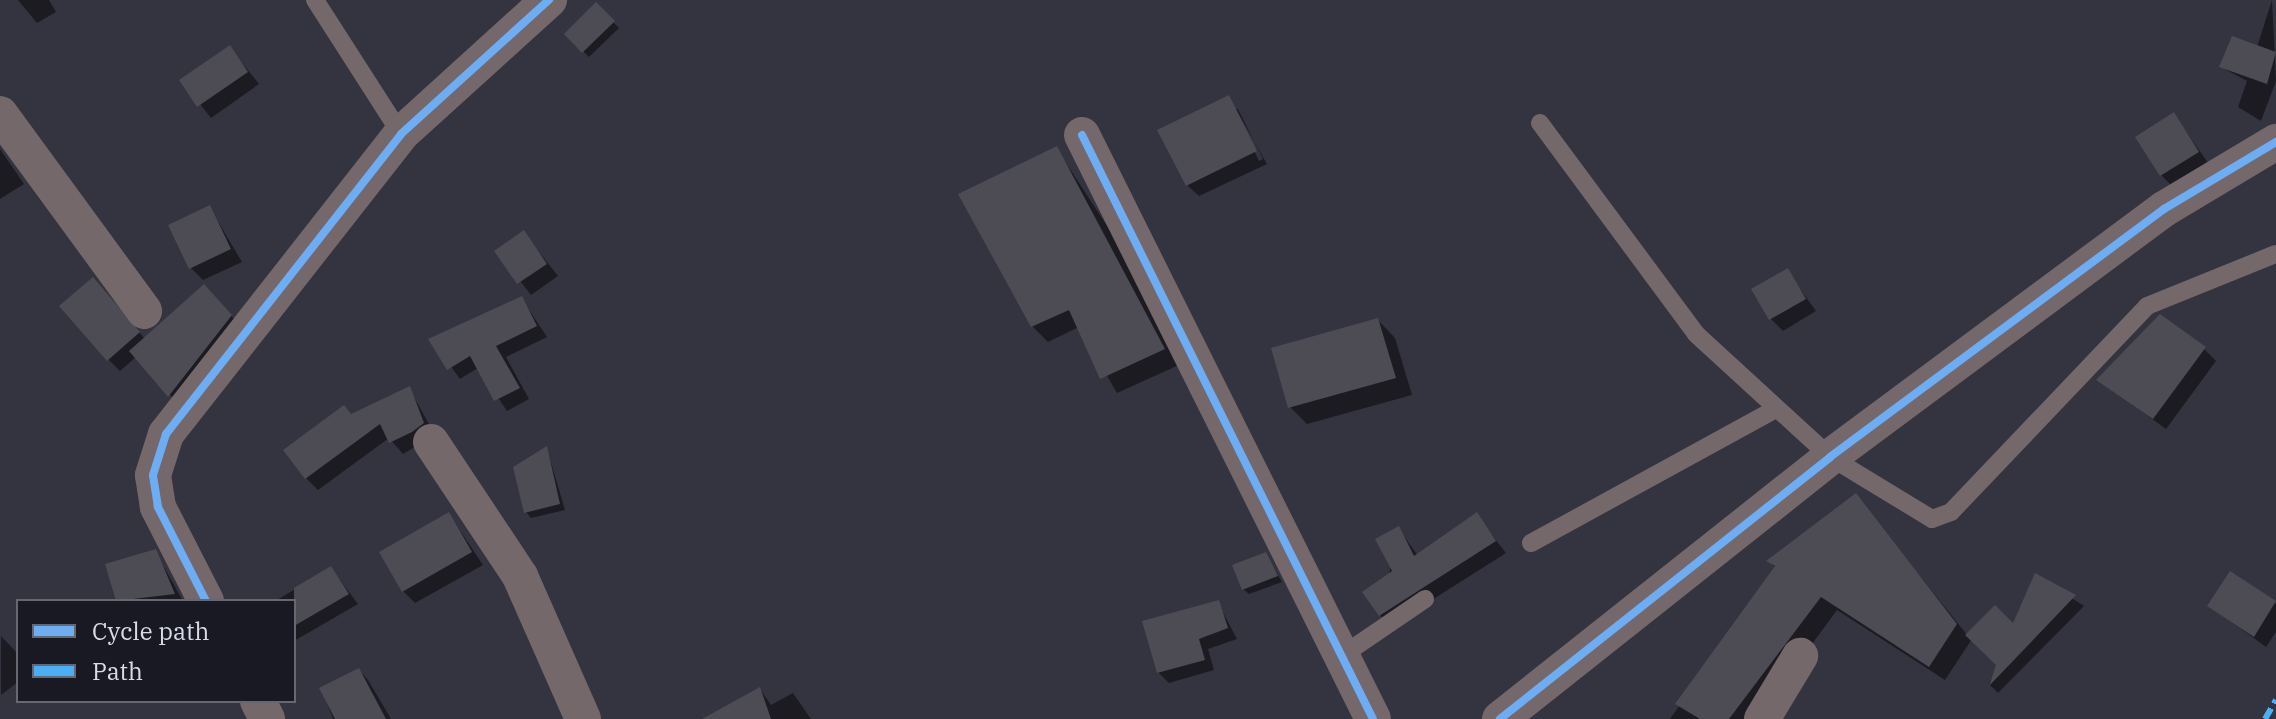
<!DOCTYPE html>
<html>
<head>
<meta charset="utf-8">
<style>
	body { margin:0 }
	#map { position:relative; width:2276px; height:719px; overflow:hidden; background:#33343f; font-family:"IBM Plex Serif",serif }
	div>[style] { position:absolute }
	.shadow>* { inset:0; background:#0007 }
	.building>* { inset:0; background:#4d4c55 }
	.service>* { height:18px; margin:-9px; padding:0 9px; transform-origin:9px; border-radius:9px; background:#74686a }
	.minor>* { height:36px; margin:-18px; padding:0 18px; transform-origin:18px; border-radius:18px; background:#74686a }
	.quiet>* { height:6px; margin-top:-3px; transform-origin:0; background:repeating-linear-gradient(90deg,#49aef6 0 12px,transparent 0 18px) }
	.cycleway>* { height:8px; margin:-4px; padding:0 4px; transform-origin:4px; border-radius:4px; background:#6dadf4 }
	span { translate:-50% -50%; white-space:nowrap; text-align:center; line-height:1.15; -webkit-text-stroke:8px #181922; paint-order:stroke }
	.legend { position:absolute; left:16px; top:599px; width:280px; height:104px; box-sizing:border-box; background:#181922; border:2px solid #656772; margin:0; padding:10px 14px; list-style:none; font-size:24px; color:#d9dbe9 }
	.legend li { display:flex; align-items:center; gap:16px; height:40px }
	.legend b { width:40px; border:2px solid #656772 }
</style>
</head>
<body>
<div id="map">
	<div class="shadow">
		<div style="clip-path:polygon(18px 0,49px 0,56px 12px,37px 23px)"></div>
		<div style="clip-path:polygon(2272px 0,2276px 81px,2261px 121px,2238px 107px,2247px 81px,2221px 67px,2257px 47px)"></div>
		<div style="clip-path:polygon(596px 5px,619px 28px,589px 57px,566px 34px)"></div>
		<div style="clip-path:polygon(230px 48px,259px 84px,211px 118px,182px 81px)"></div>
		<div style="clip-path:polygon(evenodd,1229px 97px,1267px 164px,1199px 196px,1187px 185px,1229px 97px,1234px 109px,1238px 109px,1263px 159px,1259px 161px,1234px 109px)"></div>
		<div style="clip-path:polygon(2174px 115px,2209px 164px,2173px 187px,2161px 175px)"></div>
		<div style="clip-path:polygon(0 149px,24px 184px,0 199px)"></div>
		<div style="clip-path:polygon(1057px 149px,1122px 249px,1179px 365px,1117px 393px,1079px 327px,1048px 342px,1032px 326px)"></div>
		<div style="clip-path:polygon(210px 208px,242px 262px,203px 280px,191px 268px)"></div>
		<div style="clip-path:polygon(524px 233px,558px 276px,531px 295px,497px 251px)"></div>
		<div style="clip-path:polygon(1787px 271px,1816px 311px,1783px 331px,1771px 319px)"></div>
		<div style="clip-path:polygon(104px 292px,145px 339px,216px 299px,243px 329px,181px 407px,136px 357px,120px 371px,108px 359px)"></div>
		<div style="clip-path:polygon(522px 299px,547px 337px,506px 357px,529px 399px,507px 411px,478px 368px,460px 379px,431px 339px)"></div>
		<div style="clip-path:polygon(1378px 320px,1395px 338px,1412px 395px,1307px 424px,1290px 407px)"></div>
		<div style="clip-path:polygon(2204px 349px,2216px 361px,2166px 429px,2099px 380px)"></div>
		<div style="clip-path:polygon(409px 388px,435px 435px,403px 454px,389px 438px,318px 490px,306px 478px,352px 415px)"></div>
		<div style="clip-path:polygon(547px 449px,565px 510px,531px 518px,526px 512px)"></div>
		<div style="clip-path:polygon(1855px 495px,1968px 636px,2014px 626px,2036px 575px,2084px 606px,1998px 693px,1989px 684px,1998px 664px,1972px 639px,1945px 680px,1837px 610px,1757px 719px,1670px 719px,1776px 568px,1769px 561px)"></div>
		<div style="clip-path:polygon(449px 514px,483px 565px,415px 603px,403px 591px)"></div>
		<div style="clip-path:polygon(1476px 515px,1506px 553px,1391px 626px,1380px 615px,1399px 529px,1418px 556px)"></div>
		<div style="clip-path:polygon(155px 551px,183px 601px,118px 601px,107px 565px)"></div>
		<div style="clip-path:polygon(1266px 555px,1282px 582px,1249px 594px,1243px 589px)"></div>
		<div style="clip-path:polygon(331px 568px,358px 604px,294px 641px,294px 601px,275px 601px)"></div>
		<div style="clip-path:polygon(2230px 574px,2276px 604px,2276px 632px,2266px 647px,2210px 606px)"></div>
		<div style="clip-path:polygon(1218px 603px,1237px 639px,1208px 649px,1214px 670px,1169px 683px,1158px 672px)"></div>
		<div style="clip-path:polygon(1px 636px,18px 654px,18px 682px,1px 695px)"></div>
		<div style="clip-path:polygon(359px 670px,368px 680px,391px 719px,333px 719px,322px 689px)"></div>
		<div style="clip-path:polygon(760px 689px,771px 705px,793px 693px,811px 719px,706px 719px)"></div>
	</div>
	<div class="building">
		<div style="clip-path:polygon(596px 2px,615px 21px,582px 53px,564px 34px)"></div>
		<div style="clip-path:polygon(2232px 36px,2276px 52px,2267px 84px,2219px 67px)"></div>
		<div style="clip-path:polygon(230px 45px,248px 72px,197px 107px,179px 80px)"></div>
		<div style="clip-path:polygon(1229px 95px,1257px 151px,1186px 186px,1157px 130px)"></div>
		<div style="clip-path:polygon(2174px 112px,2199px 152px,2160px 176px,2135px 137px)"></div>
		<div style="clip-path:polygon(1057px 146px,1165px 349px,1100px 379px,1069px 310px,1031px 327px,958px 194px)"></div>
		<div style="clip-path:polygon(210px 205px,231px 249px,189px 269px,168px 225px)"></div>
		<div style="clip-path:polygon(524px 230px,547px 264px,517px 284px,494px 251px)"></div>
		<div style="clip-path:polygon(1788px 268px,1806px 299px,1769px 320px,1751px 289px)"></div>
		<div style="clip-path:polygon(93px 277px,140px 332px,107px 361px,59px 306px)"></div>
		<div style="clip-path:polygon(204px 284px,232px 315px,168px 397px,129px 351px)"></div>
		<div style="clip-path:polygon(522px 296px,537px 326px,496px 346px,520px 388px,494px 401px,470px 356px,447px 370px,428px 339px)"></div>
		<div style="clip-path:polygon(2160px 314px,2206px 347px,2153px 419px,2096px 380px)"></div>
		<div style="clip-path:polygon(1378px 318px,1396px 378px,1288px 408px,1271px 348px)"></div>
		<div style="clip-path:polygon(410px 386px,424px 423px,412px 432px,389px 443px,380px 424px,305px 479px,283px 450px,344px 405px,351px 414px)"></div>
		<div style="clip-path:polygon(547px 446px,560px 504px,524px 513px,513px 467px)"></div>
		<div style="clip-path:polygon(1856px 493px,1957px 624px,1929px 667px,1821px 597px,1729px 719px,1700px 719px,1675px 704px,1775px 566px,1766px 561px)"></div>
		<div style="clip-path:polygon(449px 512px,472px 552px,402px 592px,379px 552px)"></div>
		<div style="clip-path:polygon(1477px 512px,1496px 541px,1379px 616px,1362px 592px,1392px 571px,1375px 539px,1399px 526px,1414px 556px)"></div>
		<div style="clip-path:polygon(156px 549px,175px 594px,116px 601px,105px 564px)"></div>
		<div style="clip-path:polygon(1266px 552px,1278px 576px,1242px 590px,1232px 565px)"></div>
		<div style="clip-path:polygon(331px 566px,349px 594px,294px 626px,294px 588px)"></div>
		<div style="clip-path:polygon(2230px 571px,2276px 601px,2254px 637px,2207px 606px)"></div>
		<div style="clip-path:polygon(2035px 573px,2076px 595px,1989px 686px,1996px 665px,1965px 635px,1995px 605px,2013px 623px)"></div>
		<div style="clip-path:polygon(1219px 600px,1228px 628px,1199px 639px,1205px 660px,1157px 673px,1142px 621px)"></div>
		<div style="clip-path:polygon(359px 668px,386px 719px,335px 719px,319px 688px)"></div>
		<div style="clip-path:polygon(760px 687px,771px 719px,702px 719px)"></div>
	</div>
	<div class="service">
		<div style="left:315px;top:0;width:159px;rotate:57.3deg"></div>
		<div style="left:1540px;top:123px;width:262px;rotate:53.5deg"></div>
		<div style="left:1696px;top:334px;width:182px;rotate:42.5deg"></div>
		<div style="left:1830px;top:457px;width:119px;rotate:31.3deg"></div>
		<div style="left:1932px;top:519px;width:20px;rotate:-20deg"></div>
		<div style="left:1951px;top:512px;width:284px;rotate:-46.4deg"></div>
		<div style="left:2147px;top:306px;width:139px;rotate:-22deg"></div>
		<div style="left:1531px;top:543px;width:279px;rotate:-28.7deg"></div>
		<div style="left:1340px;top:657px;width:103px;rotate:-34.3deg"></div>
	</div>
	<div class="minor">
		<div style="left:0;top:114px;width:244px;rotate:53.8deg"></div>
		<div style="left:1082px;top:135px;width:652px;rotate:63.51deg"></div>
		<div style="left:431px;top:442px;width:161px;rotate:56.4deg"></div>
		<div style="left:520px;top:576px;width:156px;rotate:66.2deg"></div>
		<div style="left:206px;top:601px;width:106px;rotate:-117.1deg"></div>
		<div style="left:158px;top:507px;width:32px;rotate:-99deg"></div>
		<div style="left:153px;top:475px;width:43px;rotate:-72.4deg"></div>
		<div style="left:166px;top:434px;width:381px;rotate:-51.9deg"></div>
		<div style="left:401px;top:134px;width:200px;rotate:-42.2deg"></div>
		<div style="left:258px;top:701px;width:20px;rotate:63deg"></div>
		<div style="left:1500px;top:719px;width:421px;rotate:-38.4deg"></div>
		<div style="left:1830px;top:457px;width:416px;rotate:-36.6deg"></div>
		<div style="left:2164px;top:209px;width:131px;rotate:-30.9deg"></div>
		<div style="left:1762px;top:719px;width:74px;rotate:-58.9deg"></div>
	</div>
	<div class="quiet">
		<div style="left:2265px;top:719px;width:22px;rotate:-60deg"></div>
	</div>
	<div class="cycleway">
		<div style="left:1082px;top:135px;width:652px;rotate:63.51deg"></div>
		<div style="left:206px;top:601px;width:106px;rotate:-117.1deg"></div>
		<div style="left:158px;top:507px;width:32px;rotate:-99deg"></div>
		<div style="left:153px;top:475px;width:43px;rotate:-72.4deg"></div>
		<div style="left:166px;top:434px;width:381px;rotate:-51.9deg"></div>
		<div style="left:401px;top:134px;width:200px;rotate:-42.2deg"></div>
		<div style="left:1500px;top:719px;width:421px;rotate:-38.4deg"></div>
		<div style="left:1830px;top:457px;width:416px;rotate:-36.6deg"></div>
		<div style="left:2164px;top:209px;width:131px;rotate:-30.9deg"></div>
	</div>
	<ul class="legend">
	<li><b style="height:10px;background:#6dadf4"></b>Cycle path</li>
	<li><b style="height:10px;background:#49aef6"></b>Path</li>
	</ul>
</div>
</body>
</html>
